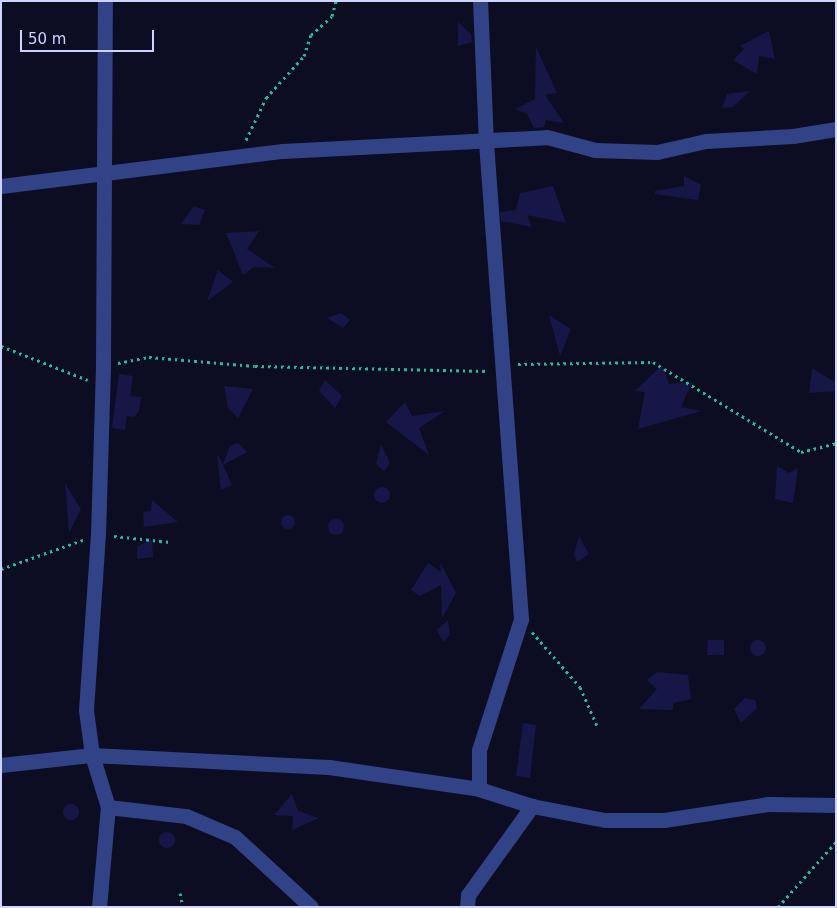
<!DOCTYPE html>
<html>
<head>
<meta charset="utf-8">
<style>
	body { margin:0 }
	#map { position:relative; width:837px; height:908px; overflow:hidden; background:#0c0d23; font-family:"DejaVu Sans",sans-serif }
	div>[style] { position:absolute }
	.building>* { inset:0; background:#161746 }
	.round { border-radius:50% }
	.path>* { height:3px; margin-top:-1.5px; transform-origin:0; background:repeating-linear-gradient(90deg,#23be92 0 2.5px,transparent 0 6.5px) }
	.minor>* { height:15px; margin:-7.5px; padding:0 7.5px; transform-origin:7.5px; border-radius:7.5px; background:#324287 }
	span { translate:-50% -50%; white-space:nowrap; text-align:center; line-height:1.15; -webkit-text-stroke:4.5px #0c0d23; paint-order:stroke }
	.frame { position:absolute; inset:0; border:2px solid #ced3ff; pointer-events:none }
	.scale { position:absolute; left:20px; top:30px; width:134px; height:22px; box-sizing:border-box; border:2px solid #ced3ff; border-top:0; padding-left:6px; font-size:15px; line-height:18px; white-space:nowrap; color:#ced3ff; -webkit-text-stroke:4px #0c0d23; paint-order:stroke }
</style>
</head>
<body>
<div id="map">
	<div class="building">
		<div style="clip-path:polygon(458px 22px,471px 34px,472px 42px,458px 46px)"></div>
		<div style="clip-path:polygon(769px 31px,775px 59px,759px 56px,757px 74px,733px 60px,744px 49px,740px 46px)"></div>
		<div style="clip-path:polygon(536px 47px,557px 93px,545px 95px,564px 123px,546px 120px,544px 127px,534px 128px,527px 114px,515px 109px,535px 99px)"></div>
		<div style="clip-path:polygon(750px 91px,733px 107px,722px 108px,727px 94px)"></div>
		<div style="clip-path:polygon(684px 176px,701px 185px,698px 200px,655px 194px,655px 191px,684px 186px)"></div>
		<div style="clip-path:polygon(553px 186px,566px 223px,527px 215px,532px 227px,501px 221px,500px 212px,516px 210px,520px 193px)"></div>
		<div style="clip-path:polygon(194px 206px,205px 210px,199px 225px,181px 224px)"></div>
		<div style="clip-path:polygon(259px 231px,247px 249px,275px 268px,254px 267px,243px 275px,226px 233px)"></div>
		<div style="clip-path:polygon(218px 270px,233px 282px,207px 301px)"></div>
		<div style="clip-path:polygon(341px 313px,350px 320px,343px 328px,327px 318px)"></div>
		<div style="clip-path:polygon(549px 315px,571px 329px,560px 356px)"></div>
		<div style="clip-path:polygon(662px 365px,669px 384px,692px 382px,681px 407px,701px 411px,638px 429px,645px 392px,635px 391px)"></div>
		<div style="clip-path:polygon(812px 368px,836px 383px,836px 391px,809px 393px)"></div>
		<div style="clip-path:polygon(119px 374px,133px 376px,130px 396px,141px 397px,139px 411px,134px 417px,127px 416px,125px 430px,112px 428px)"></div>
		<div style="clip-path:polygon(325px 380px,342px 396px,335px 408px,319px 391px)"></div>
		<div style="clip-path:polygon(224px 386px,253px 389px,238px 418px,228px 408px)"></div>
		<div style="clip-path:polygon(405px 402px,412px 416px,445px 411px,419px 428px,429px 455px,386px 422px)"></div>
		<div style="clip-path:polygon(238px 443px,247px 452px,223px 465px,232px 485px,221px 490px,217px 454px,223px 464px,230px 446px)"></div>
		<div style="clip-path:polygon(381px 444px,390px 463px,384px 471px,376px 464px)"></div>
		<div style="clip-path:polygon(777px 466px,789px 473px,798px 468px,793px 503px,775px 499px)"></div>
		<div style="clip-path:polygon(65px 483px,81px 509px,69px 533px)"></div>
		<div class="round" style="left:374px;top:487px;width:16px;height:16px"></div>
		<div style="clip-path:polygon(152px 500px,178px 522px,144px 527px,143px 512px,151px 511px)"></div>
		<div class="round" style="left:281px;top:515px;width:14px;height:14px"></div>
		<div class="round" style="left:328px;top:519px;width:16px;height:16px"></div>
		<div style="clip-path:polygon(579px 536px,589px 554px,577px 562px,574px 554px)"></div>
		<div style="clip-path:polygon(152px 540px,153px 557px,137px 559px,137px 546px)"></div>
		<div style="clip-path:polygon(440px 562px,456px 593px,442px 618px,441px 585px,420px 596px,411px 590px,428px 563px,441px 572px)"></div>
		<div style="clip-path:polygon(448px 620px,450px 635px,443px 642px,437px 630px)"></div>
		<div style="clip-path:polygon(708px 640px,724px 640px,724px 655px,707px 655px)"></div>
		<div class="round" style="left:750px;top:640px;width:16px;height:16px"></div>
		<div style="clip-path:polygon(657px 672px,688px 675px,691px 699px,673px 703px,673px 710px,639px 709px,657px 689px,647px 680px)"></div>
		<div style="clip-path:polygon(745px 698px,755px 700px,757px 708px,741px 723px,734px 709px)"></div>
		<div style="clip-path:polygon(523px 723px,536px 725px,530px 778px,516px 776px)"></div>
		<div style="clip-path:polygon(292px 794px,298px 811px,319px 818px,292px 830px,293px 816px,274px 815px)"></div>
		<div class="round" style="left:63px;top:804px;width:16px;height:16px"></div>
		<div class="round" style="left:159px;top:832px;width:16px;height:16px"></div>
	</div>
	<div class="path">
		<div style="left:246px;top:140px;width:47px;rotate:-64.5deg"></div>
		<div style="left:266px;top:98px;width:57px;rotate:-47.9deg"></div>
		<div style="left:304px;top:56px;width:22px;rotate:-72deg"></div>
		<div style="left:311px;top:35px;width:28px;rotate:-42deg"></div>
		<div style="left:332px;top:16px;width:16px;rotate:-75deg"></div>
		<div style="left:1px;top:346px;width:93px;rotate:21.3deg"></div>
		<div style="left:118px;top:363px;width:32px;rotate:-11deg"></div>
		<div style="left:149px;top:357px;width:106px;rotate:4.9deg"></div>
		<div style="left:255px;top:366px;width:233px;rotate:1.2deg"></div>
		<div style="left:518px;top:364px;width:135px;rotate:-0.8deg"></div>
		<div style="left:653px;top:362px;width:173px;rotate:31.3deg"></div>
		<div style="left:801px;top:452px;width:36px;rotate:-14deg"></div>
		<div style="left:114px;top:536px;width:56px;rotate:6.1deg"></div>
		<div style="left:1px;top:569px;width:87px;rotate:-19.5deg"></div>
		<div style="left:532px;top:632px;width:73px;rotate:48.9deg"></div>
		<div style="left:580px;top:687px;width:45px;rotate:66.3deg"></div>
		<div style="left:180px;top:893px;width:14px;rotate:78deg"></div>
		<div style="left:778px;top:907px;width:87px;rotate:-48.3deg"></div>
	</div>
	<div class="minor">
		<div style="left:1px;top:186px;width:284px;rotate:-7.1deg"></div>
		<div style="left:283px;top:151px;width:264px;rotate:-3deg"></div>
		<div style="left:547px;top:137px;width:50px;rotate:15.2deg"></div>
		<div style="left:595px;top:150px;width:62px;rotate:1.8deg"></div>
		<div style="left:657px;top:152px;width:50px;rotate:-12.7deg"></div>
		<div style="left:706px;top:141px;width:87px;rotate:-3.3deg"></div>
		<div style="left:793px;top:136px;width:44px;rotate:-9.2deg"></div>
		<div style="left:1px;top:765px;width:92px;rotate:-6.3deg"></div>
		<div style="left:92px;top:755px;width:237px;rotate:2.9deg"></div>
		<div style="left:329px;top:767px;width:152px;rotate:8.3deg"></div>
		<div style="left:479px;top:789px;width:56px;rotate:17.8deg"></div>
		<div style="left:532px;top:806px;width:74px;rotate:10.9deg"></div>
		<div style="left:605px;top:820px;width:59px"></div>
		<div style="left:664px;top:820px;width:105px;rotate:-8.7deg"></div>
		<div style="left:768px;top:804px;width:68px;rotate:0.8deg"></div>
		<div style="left:479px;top:789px;width:39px;rotate:-90deg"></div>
		<div style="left:479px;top:750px;width:138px;rotate:-72.2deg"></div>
		<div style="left:521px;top:619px;width:477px;rotate:-94.2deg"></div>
		<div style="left:486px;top:143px;width:142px;rotate:-92.4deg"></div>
		<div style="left:108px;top:807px;width:79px;rotate:6.6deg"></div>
		<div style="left:186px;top:816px;width:53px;rotate:23.2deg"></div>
		<div style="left:235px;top:837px;width:103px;rotate:42.6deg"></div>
		<div style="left:99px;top:907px;width:100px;rotate:-84.9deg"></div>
		<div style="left:108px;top:807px;width:54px;rotate:-107.1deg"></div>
		<div style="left:92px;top:755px;width:45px;rotate:-97.6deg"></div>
		<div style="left:86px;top:710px;width:175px;rotate:-86.1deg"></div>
		<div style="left:98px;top:535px;width:170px;rotate:-88.3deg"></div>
		<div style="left:103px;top:365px;width:364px;rotate:-89.7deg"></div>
		<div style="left:467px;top:907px;width:12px;rotate:-85deg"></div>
		<div style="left:468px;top:895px;width:110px;rotate:-54.3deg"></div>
	</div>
	<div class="frame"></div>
	<div class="scale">50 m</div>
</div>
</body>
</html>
